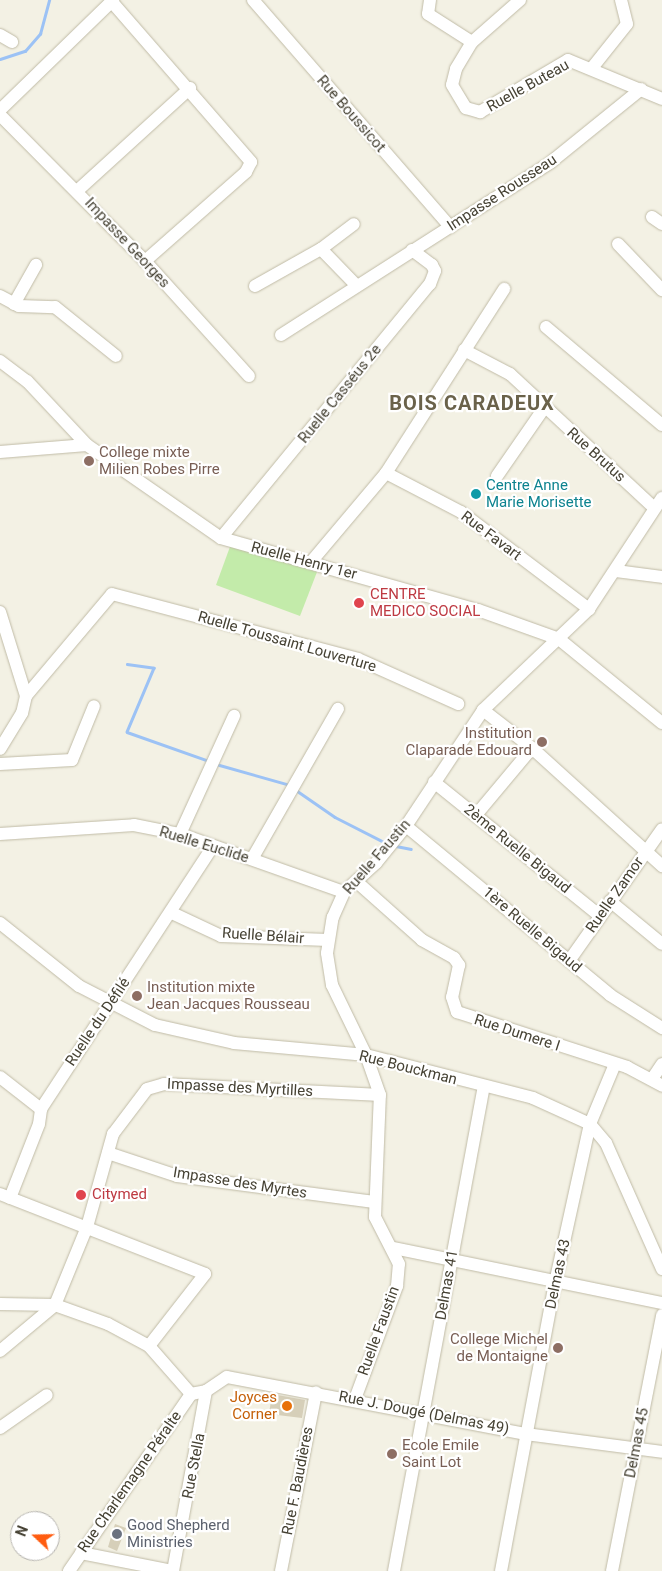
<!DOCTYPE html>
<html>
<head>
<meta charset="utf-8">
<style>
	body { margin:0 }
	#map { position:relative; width:662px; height:1571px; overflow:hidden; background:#f3f1e4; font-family:Roboto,sans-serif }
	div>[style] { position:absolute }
	.green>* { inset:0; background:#c3ebaa }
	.stream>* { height:2.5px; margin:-1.25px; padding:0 1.25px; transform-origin:1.25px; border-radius:1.25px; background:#9cc2f5 }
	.building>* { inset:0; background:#d6cfb9 }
	.roads { filter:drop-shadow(0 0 1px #c0bba6) drop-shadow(0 0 1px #c0bba6) }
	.minor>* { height:12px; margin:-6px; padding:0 6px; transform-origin:6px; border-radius:6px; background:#fff }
	.dots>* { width:14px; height:14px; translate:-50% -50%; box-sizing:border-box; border:2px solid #fff; border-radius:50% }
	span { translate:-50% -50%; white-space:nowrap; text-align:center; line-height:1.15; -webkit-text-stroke:4.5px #fff; paint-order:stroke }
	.street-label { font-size:15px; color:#464234 }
	.education-label { font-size:15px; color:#785e54 }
	.left { translate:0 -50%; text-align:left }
	.right { translate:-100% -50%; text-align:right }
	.culture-label { font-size:15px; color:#0d838f }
	.health-label { font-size:15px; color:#be3a42 }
	.food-label { font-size:15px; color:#c56008 }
	.worship-label { font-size:15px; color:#5b616d }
	.district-label { font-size:20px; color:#6a624a; font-weight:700; letter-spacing:1px }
	.north { position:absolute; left:10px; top:1511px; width:50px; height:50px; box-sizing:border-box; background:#fff; border:1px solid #b5b3ae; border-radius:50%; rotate:291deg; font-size:14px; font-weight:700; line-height:20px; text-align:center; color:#464234 }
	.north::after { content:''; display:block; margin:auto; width:18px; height:22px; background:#ff5c10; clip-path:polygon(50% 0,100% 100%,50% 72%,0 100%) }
</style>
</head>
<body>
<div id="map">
	<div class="green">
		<div style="clip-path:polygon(231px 544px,317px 572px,300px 616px,216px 585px)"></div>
	</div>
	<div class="stream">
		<div style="left:0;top:59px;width:26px;rotate:-18deg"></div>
		<div style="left:25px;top:51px;width:23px;rotate:-49deg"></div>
		<div style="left:40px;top:34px;width:35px;rotate:-75deg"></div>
		<div style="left:127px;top:664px;width:27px;rotate:8deg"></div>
		<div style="left:154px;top:668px;width:69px;rotate:112.9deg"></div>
		<div style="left:127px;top:732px;width:87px;rotate:19.5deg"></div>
		<div style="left:216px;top:764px;width:77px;rotate:15.8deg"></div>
		<div style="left:296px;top:790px;width:47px;rotate:34.7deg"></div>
		<div style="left:335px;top:817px;width:57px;rotate:27deg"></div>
		<div style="left:396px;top:846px;width:15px;rotate:11deg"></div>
	</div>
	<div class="building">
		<div style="clip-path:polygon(272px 1394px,305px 1400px,302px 1418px,269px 1414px)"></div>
		<div style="clip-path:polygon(115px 1524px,126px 1528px,117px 1551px,108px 1547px)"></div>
	</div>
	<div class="roads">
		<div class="minor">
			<div style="left:253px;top:0;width:301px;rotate:49deg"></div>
			<div style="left:430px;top:0;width:14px;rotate:98deg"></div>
			<div style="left:428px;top:14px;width:52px;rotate:32.5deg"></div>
			<div style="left:520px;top:0;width:64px;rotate:138.8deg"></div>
			<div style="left:472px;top:42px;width:31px;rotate:121deg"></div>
			<div style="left:456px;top:69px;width:16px;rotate:104deg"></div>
			<div style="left:452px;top:85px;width:27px;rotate:59deg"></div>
			<div style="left:466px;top:108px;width:15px;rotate:16deg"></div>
			<div style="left:480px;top:112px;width:102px;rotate:-30.6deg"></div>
			<div style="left:568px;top:60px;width:102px;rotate:22.5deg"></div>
			<div style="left:112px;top:2px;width:212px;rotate:49deg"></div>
			<div style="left:251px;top:162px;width:11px;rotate:117deg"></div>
			<div style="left:246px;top:172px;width:135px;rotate:138.6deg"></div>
			<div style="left:0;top:35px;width:14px;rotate:30deg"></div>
			<div style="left:592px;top:68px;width:56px;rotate:-51.5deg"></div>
			<div style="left:627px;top:24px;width:25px;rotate:-104deg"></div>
			<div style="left:0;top:110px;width:158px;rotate:-44.2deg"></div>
			<div style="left:0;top:115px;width:206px;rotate:45.2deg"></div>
			<div style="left:145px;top:261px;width:155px;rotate:47.9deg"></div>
			<div style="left:77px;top:191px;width:153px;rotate:-42.3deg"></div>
			<div style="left:652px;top:217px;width:12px;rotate:35deg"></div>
			<div style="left:618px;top:244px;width:64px;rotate:46.3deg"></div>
			<div style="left:321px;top:249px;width:41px;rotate:-37.1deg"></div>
			<div style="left:255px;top:286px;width:76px;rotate:-29.3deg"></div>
			<div style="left:321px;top:249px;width:50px;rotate:45.8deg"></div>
			<div style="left:0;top:296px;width:21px;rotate:28deg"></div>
			<div style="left:19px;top:306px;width:36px;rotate:2deg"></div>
			<div style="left:55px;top:307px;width:78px;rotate:38.8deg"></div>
			<div style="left:14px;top:304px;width:45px;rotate:-60.6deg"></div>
			<div style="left:546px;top:327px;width:152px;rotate:40.2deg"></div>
			<div style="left:281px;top:335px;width:321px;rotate:-32.6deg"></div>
			<div style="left:551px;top:162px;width:116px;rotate:-39deg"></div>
			<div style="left:464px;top:350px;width:52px;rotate:27.6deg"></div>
			<div style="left:510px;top:374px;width:197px;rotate:42.9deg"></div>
			<div style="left:0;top:361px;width:34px;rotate:37deg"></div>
			<div style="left:27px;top:381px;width:88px;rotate:46.8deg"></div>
			<div style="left:87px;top:445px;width:163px;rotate:34.8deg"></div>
			<div style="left:221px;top:538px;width:267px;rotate:15.7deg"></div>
			<div style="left:478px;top:610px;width:86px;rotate:19.7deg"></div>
			<div style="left:559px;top:639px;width:133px;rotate:39.2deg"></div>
			<div style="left:0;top:452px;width:87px;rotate:-4.6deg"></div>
			<div style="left:386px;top:473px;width:85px;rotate:27.5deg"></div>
			<div style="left:461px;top:512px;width:161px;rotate:37.2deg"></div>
			<div style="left:497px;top:476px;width:83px;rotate:-55.3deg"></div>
			<div style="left:221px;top:538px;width:329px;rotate:-50.6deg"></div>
			<div style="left:430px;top:284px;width:14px;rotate:-69deg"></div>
			<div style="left:435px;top:271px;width:7px;rotate:-117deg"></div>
			<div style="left:432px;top:265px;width:25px;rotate:-143deg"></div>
			<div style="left:311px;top:562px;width:116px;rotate:-49.9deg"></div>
			<div style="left:386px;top:473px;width:219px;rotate:-57.3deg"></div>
			<div style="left:616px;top:571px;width:46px;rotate:7.4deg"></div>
			<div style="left:0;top:612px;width:88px;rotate:72.8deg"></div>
			<div style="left:26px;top:696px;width:17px;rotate:103deg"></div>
			<div style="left:22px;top:713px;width:42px;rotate:121.4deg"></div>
			<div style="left:26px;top:696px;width:133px;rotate:-49.9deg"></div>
			<div style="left:112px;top:594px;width:254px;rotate:14.8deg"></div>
			<div style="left:358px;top:659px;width:110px;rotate:24.2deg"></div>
			<div style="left:483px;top:710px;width:62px;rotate:37.8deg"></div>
			<div style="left:532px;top:748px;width:176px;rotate:42.2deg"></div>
			<div style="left:0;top:764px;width:72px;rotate:-3.2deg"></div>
			<div style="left:72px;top:760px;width:58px;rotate:-67.8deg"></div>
			<div style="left:434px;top:782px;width:213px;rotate:38.9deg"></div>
			<div style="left:476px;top:815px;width:87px;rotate:-50.1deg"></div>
			<div style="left:406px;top:826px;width:265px;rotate:39.6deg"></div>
			<div style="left:610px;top:995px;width:62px;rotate:32.4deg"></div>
			<div style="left:0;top:834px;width:134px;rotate:-3.8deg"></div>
			<div style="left:134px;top:825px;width:47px;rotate:11.1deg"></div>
			<div style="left:180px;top:834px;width:174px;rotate:19.5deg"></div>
			<div style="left:180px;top:834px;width:130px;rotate:-65.4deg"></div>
			<div style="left:252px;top:859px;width:173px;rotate:-60.2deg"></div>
			<div style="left:357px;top:882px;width:87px;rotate:41.7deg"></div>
			<div style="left:422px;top:940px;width:37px;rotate:29deg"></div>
			<div style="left:454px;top:958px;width:9px;rotate:54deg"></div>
			<div style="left:459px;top:965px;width:33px;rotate:102deg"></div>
			<div style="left:452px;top:997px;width:16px;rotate:72deg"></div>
			<div style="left:457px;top:1012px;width:179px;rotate:17.9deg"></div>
			<div style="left:627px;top:1067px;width:40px;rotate:28deg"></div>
			<div style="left:610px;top:901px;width:67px;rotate:39.6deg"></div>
			<div style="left:172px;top:913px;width:54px;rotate:25.1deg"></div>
			<div style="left:221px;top:936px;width:107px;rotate:2.1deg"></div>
			<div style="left:0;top:923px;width:101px;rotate:38.6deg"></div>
			<div style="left:79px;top:986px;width:85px;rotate:27.2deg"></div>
			<div style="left:155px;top:1025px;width:81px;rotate:12.8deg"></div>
			<div style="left:234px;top:1043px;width:133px;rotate:5.2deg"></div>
			<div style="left:366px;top:1055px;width:172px;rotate:14.4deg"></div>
			<div style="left:533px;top:1098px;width:63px;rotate:24.5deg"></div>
			<div style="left:590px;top:1124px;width:25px;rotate:50deg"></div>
			<div style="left:606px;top:1143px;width:138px;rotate:66deg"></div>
			<div style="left:569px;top:961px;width:161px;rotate:-54.8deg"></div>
			<div style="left:0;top:1077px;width:52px;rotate:38deg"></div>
			<div style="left:652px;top:1079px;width:18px;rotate:-56deg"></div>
			<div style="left:108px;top:1153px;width:73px;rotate:18.4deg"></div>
			<div style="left:177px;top:1176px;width:199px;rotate:7.5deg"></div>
			<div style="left:0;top:1194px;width:220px;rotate:21.3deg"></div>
			<div style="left:205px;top:1274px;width:91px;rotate:127.9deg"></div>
			<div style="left:10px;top:1198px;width:79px;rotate:-68.6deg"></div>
			<div style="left:39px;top:1124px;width:15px;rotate:-82deg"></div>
			<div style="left:41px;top:1109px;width:314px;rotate:-56.8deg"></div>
			<div style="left:394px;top:1248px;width:274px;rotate:11.6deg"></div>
			<div style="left:0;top:1304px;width:55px;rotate:1deg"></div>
			<div style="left:55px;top:1305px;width:56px;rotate:19.7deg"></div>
			<div style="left:108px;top:1324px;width:47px;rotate:28.2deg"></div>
			<div style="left:149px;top:1346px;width:64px;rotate:48.8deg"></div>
			<div style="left:0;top:1351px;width:72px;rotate:-39.9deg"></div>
			<div style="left:55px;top:1305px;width:84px;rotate:-67.7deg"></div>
			<div style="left:87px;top:1227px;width:97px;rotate:-74.4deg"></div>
			<div style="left:113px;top:1134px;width:56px;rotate:-52.9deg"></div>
			<div style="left:147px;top:1089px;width:18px;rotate:-16deg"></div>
			<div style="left:164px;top:1084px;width:216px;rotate:2.9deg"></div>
			<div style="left:191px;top:1394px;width:15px;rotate:-11deg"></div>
			<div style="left:206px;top:1391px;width:25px;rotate:-34deg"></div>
			<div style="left:227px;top:1377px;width:304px;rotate:10.8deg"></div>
			<div style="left:526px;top:1434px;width:137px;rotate:7.5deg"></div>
			<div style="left:355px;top:1399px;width:121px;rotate:-69.6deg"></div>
			<div style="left:397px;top:1286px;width:22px;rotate:-85deg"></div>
			<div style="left:399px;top:1264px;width:53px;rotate:-117.1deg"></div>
			<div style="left:375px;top:1217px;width:122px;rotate:-87.7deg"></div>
			<div style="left:380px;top:1095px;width:42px;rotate:-109.3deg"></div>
			<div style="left:366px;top:1055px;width:78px;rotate:-115.9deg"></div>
			<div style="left:332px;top:985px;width:32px;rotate:-99deg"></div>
			<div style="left:327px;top:953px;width:36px;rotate:-81deg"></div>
			<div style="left:333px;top:917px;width:27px;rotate:-66deg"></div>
			<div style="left:344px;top:892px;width:43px;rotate:-42.2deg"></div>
			<div style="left:376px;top:863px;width:48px;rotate:-51deg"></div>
			<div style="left:406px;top:826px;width:139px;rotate:-56.4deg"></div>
			<div style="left:483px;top:710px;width:146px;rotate:-43.6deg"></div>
			<div style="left:589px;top:609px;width:133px;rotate:-56.7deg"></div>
			<div style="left:0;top:1428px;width:57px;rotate:-35.1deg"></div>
			<div style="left:81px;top:1553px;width:94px;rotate:11.1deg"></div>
			<div style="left:69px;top:1571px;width:215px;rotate:-55.4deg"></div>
			<div style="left:173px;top:1571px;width:183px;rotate:-79.6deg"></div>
			<div style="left:281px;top:1571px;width:182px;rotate:-78.9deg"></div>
			<div style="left:394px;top:1571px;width:492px;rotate:-79.5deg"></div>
			<div style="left:501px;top:1571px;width:293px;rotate:-79.4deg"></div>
			<div style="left:555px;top:1283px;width:163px;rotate:-77.6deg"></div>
			<div style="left:590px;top:1124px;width:65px;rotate:-67.4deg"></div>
			<div style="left:612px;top:1571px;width:261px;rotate:-78.9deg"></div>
		</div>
	</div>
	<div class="dots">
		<div style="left:89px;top:461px;background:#8d6e63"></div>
		<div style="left:476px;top:494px;background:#0f9aa8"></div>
		<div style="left:359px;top:603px;background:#e0444e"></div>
		<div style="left:542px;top:742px;background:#8d6e63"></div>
		<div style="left:137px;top:996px;background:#8d6e63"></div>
		<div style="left:81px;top:1195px;background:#e0444e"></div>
		<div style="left:558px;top:1348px;background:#8d6e63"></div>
		<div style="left:287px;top:1406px;background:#e8710a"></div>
		<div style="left:392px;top:1454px;background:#8d6e63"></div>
		<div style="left:117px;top:1534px;background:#6b7280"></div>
	</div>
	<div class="street-label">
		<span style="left:528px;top:86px;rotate:-29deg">Ruelle Buteau</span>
		<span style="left:351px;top:114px;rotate:49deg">Rue Boussicot</span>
		<span style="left:502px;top:193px;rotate:-33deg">Impasse Rousseau</span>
		<span style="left:127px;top:243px;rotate:47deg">Impasse Georges</span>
		<span style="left:340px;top:394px;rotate:-51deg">Ruelle Casséus 2e</span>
		<span style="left:596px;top:455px;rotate:42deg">Rue Brutus</span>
		<span style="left:491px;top:536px;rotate:37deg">Rue Favart</span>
		<span style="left:304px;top:561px;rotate:15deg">Ruelle Henry 1er</span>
		<span style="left:287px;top:642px;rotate:16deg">Ruelle Toussaint Louverture</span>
		<span style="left:204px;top:845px;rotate:17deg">Ruelle Euclide</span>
		<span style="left:517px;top:849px;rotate:39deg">2ème Ruelle Bigaud</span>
		<span style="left:377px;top:857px;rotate:-49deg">Ruelle Faustin</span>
		<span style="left:615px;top:895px;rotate:-55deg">Ruelle Zamor</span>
		<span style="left:532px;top:930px;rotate:40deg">1ère Ruelle Bigaud</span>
		<span style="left:263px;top:936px;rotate:4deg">Ruelle Bélair</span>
		<span style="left:98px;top:1022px;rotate:-56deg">Ruelle du Défilé</span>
		<span style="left:517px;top:1033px;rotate:18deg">Rue Dumere I</span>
		<span style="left:408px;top:1068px;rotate:14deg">Rue Bouckman</span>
		<span style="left:240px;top:1088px;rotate:3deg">Impasse des Myrtilles</span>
		<span style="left:240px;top:1183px;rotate:9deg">Impasse des Myrtes</span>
		<span style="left:558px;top:1274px;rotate:-78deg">Delmas 43</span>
		<span style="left:447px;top:1285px;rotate:-80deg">Delmas 41</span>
		<span style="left:379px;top:1331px;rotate:-70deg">Ruelle Faustin</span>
		<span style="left:424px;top:1413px;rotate:11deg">Rue J. Dougé (Delmas 49)</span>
		<span style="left:637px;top:1443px;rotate:-79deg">Delmas 45</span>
		<span style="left:194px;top:1466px;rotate:-79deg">Rue Stella</span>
		<span style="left:298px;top:1481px;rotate:-79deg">Rue F. Baudières</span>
		<span style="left:130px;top:1482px;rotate:-55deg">Rue Charlemagne Péralte</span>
	</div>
	<div class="education-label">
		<span class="left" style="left:99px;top:461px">College mixte<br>Milien Robes Pirre</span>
		<span class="right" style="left:532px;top:742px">Institution<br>Claparade Edouard</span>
		<span class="left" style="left:147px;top:996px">Institution mixte<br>Jean Jacques Rousseau</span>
		<span class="right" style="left:548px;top:1348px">College Michel<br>de Montaigne</span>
		<span class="left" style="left:402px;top:1454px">Ecole Emile<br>Saint Lot</span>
	</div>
	<div class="culture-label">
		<span class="left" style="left:486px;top:494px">Centre Anne<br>Marie Morisette</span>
	</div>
	<div class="health-label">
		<span class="left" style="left:370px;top:603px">CENTRE<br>MEDICO SOCIAL</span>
		<span class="left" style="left:92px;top:1195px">Citymed</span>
	</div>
	<div class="food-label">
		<span class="right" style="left:277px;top:1406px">Joyces<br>Corner</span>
	</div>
	<div class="worship-label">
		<span class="left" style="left:127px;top:1534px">Good Shepherd<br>Ministries</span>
	</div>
	<div class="district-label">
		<span style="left:472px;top:403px">BOIS CARADEUX</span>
	</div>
	<div class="north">N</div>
</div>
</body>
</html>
